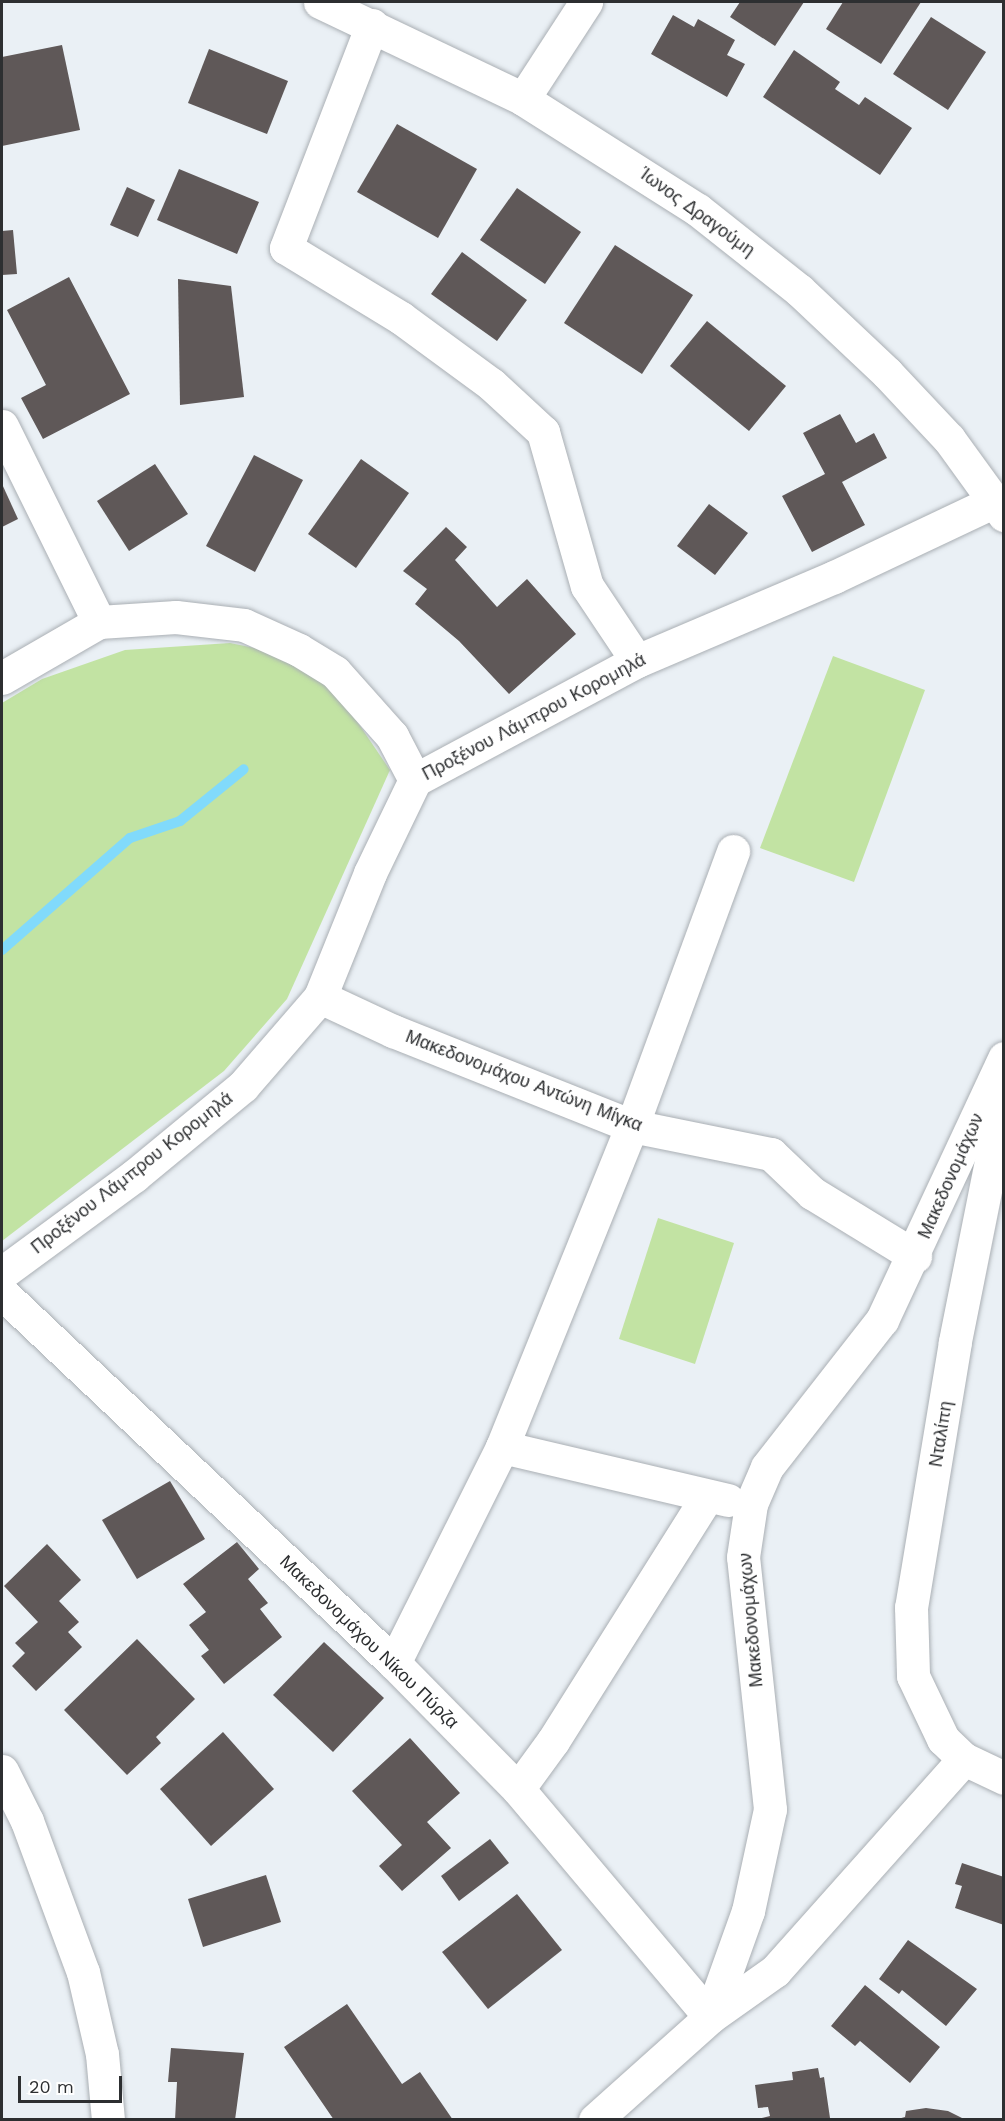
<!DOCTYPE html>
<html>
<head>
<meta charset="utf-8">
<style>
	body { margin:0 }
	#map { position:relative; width:1005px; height:2121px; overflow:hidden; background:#eaf0f5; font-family:"Work Sans",sans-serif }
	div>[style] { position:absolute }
	.green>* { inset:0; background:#c2e3a3 }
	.stream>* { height:10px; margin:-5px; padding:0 5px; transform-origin:5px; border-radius:5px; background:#81dafb }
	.building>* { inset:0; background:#5f5858 }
	.roads { filter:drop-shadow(0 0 2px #aaafb4) drop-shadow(0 0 2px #aaafb4) }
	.minor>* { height:33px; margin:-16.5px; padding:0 16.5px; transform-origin:16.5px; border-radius:16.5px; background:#fff }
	span { translate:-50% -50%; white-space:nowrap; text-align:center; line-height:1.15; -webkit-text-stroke:6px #fff; paint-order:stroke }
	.street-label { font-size:18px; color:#2d2f31 }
	.frame { position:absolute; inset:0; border:3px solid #2d2f31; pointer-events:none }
	.scale { position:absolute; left:18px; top:2076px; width:104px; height:27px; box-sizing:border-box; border:3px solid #2d2f31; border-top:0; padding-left:8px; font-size:18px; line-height:21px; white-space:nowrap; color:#2d2f31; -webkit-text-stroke:4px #fff; paint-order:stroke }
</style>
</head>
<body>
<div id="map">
	<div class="green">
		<div style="clip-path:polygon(230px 643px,285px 654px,333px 686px,390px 770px,287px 999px,224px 1071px,2px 1241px,2px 703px,42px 679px,125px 650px)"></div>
		<div style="clip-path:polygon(833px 656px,925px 690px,854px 882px,760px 848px)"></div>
		<div style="clip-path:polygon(658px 1218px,734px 1243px,695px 1364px,619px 1339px)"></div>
	</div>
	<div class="stream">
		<div style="left:2px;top:950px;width:170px;rotate:-41.2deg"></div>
		<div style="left:130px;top:838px;width:53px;rotate:-18.8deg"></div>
		<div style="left:180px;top:821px;width:82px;rotate:-39.1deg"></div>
	</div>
	<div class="building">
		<div style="clip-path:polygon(740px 2px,804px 2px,775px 46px,730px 17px)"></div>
		<div style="clip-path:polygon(843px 2px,921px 2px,881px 64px,826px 29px)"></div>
		<div style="clip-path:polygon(673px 15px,694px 27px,698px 19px,735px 40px,727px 55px,745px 64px,727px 97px,651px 54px)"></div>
		<div style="clip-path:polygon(931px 17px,986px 52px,948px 110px,893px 74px)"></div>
		<div style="clip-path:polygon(62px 45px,80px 130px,2px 146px,2px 57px)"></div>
		<div style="clip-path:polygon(209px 49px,288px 81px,267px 134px,188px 103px)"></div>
		<div style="clip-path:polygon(794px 50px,840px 82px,835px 89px,859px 105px,865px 97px,912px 128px,880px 175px,763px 97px)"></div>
		<div style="clip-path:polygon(397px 124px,477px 169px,438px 238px,357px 192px)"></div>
		<div style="clip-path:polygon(179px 169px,259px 202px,237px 254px,157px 220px)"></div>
		<div style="clip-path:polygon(127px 187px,155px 200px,138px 237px,110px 225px)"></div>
		<div style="clip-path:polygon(517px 188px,581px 232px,545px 284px,480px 240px)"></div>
		<div style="clip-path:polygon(13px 230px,17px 274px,2px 275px,2px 231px)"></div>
		<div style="clip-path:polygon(615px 245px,693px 295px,642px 374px,564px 323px)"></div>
		<div style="clip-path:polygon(462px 252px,527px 300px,497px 341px,431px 294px)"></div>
		<div style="clip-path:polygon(69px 277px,130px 394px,43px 439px,21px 398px,46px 385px,7px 310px)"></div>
		<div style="clip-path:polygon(178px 279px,231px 286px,244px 397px,180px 405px)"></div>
		<div style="clip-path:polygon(707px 321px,786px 386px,749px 431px,670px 366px)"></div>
		<div style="clip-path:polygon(840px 414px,856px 443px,874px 433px,887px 458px,842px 482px,865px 525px,812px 552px,782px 496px,825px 474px,803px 433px)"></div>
		<div style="clip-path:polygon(254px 455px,303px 480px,255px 572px,206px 546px)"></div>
		<div style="clip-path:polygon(361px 459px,409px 493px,356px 568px,308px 534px)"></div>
		<div style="clip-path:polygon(155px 464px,188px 514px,129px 551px,97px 501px)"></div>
		<div style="clip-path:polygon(2px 484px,18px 519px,2px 527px)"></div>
		<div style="clip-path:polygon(709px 504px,748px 533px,715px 575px,677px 546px)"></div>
		<div style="clip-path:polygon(446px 527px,467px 547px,455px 560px,497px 607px,527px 579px,576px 634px,509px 694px,459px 641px,415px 604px,427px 589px,403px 571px)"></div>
		<div style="clip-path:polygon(170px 1481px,205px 1539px,137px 1579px,102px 1520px)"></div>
		<div style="clip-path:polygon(237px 1542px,259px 1569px,248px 1579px,268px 1603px,260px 1609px,282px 1637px,224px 1684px,201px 1656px,209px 1650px,189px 1625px,206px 1612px,183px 1584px)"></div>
		<div style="clip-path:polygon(47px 1544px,81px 1580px,59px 1601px,79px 1622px,68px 1632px,82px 1647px,36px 1691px,12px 1666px,25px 1653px,15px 1643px,38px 1622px,4px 1586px)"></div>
		<div style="clip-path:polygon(137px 1639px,195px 1699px,156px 1737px,161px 1743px,127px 1775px,64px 1710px)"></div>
		<div style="clip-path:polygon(324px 1642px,384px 1698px,333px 1752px,273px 1695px)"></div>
		<div style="clip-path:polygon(223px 1732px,274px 1789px,211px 1846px,160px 1789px)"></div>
		<div style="clip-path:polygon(410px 1738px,460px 1793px,427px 1822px,451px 1848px,402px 1891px,379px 1866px,402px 1845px,352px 1791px)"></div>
		<div style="clip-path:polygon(490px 1839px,509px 1863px,459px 1901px,441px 1876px)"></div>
		<div style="clip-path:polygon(962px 1863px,1004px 1877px,1004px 1925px,955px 1908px,962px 1886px,955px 1884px)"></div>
		<div style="clip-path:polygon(266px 1875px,281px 1922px,203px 1947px,188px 1899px)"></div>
		<div style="clip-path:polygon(517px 1894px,562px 1950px,488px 2009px,442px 1952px)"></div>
		<div style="clip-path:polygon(908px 1940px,977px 1989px,946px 2026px,902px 1990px,899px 1994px,879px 1979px)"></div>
		<div style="clip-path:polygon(865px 1985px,940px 2047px,910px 2083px,860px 2041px,855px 2046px,831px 2026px)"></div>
		<div style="clip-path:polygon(347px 2004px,402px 2084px,420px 2072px,453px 2120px,334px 2120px,284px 2047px)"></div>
		<div style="clip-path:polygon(171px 2048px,244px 2053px,235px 2120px,175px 2120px,177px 2082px,168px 2082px)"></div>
		<div style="clip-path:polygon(818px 2068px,820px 2078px,824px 2077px,830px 2118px,753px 2120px,770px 2116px,768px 2107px,758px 2108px,755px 2085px,793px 2080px,792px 2072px)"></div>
		<div style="clip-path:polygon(926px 2108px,948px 2111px,966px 2120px,894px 2120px,905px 2117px,906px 2111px)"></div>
	</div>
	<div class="roads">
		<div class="minor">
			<div style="left:320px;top:2px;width:225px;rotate:25.5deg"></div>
			<div style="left:523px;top:99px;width:207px;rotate:32.4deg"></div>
			<div style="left:698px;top:210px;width:129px;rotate:38.4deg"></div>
			<div style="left:799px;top:290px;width:121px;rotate:43.3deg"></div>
			<div style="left:887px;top:373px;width:91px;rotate:46.8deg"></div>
			<div style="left:949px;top:439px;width:94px;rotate:54.1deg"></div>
			<div style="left:372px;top:25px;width:239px;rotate:111.1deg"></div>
			<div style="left:286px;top:248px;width:135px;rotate:31.3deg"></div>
			<div style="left:401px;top:318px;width:112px;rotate:36.3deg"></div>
			<div style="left:491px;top:384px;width:71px;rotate:42.7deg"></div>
			<div style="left:543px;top:432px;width:160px;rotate:74.1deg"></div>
			<div style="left:587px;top:586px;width:90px;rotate:56.3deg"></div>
			<div style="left:523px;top:99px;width:116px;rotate:-57deg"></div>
			<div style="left:2px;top:426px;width:219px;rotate:63.7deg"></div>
			<div style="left:2px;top:678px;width:112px;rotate:-30deg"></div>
			<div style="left:99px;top:622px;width:77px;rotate:-3.7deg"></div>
			<div style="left:176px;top:617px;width:68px;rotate:6.7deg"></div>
			<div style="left:244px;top:625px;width:60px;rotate:24.4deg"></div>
			<div style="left:299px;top:650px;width:42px;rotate:31.4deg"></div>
			<div style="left:335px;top:672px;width:86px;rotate:48.3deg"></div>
			<div style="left:392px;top:736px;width:50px;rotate:62.4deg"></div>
			<div style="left:320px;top:997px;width:81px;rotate:25deg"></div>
			<div style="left:393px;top:1031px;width:257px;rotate:21.7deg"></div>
			<div style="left:632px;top:1126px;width:142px;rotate:11.4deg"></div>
			<div style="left:771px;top:1154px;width:57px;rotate:43.6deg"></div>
			<div style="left:812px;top:1193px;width:121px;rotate:31.5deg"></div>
			<div style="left:1004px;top:1096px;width:251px;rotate:101.3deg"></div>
			<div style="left:955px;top:1342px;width:269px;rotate:99.4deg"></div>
			<div style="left:911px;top:1607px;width:69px;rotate:88.3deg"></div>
			<div style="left:913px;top:1676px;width:70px;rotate:64.5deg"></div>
			<div style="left:943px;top:1739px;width:29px;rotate:44deg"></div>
			<div style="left:964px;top:1759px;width:44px;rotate:25.4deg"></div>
			<div style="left:2px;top:1273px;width:164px;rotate:-36.3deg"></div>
			<div style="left:134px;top:1176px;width:141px;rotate:-39.5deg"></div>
			<div style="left:243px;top:1086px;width:118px;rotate:-49.1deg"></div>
			<div style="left:320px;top:997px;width:134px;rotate:-68deg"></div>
			<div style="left:370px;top:873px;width:103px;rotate:-64.2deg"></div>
			<div style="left:415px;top:780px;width:252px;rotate:-28.2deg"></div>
			<div style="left:637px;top:661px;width:214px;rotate:-23.1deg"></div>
			<div style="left:834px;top:577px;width:176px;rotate:-25.3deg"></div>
			<div style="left:2px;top:1293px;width:539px;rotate:43.35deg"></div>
			<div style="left:394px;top:1663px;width:177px;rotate:45.5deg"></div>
			<div style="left:518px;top:1789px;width:298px;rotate:49.9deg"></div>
			<div style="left:710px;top:2017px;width:80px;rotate:-35.3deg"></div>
			<div style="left:775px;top:1971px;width:284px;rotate:-48.3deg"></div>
			<div style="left:502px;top:1447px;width:232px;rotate:13.2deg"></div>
			<div style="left:394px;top:1663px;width:241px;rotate:-63.4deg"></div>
			<div style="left:502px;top:1447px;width:346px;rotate:-68deg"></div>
			<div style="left:632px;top:1126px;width:293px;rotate:-69.8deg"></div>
			<div style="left:2px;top:1771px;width:56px;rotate:63.4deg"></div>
			<div style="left:27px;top:1821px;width:161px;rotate:69.7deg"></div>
			<div style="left:83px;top:1972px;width:84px;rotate:77deg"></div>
			<div style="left:102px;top:2054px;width:66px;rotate:84.8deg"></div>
			<div style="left:518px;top:1789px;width:59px;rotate:-53.9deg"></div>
			<div style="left:553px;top:1741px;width:289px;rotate:-57.8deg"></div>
			<div style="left:595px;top:2120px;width:154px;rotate:-41.8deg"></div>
			<div style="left:710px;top:2017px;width:113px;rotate:-70.3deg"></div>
			<div style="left:748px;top:1911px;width:104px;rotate:-77.8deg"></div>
			<div style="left:770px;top:1809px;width:253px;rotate:-96.1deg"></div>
			<div style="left:743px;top:1557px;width:54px;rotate:-81.4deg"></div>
			<div style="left:751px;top:1504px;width:40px;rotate:-66.6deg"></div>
			<div style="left:767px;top:1467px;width:187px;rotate:-52deg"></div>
			<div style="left:882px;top:1320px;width:289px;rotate:-65deg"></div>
		</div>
	</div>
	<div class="street-label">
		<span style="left:697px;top:212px;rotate:36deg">Ίωνος Δραγούμη</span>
		<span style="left:534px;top:717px;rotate:-28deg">Προξένου Λάμπρου Κορομηλά</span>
		<span style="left:524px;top:1081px;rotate:21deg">Μακεδονομάχου Αντώνη Μίγκα</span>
		<span style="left:132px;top:1173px;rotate:-38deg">Προξένου Λάμπρου Κορομηλά</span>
		<span style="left:951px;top:1176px;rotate:-66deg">Μακεδονομάχων</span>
		<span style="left:941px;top:1434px;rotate:-81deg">Νταλίπη</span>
		<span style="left:751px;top:1620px;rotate:-95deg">Μακεδονομάχων</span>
		<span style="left:369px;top:1642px;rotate:44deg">Μακεδονομάχου Νίκου Πύρζα</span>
	</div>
	<div class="frame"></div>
	<div class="scale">20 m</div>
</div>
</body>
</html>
